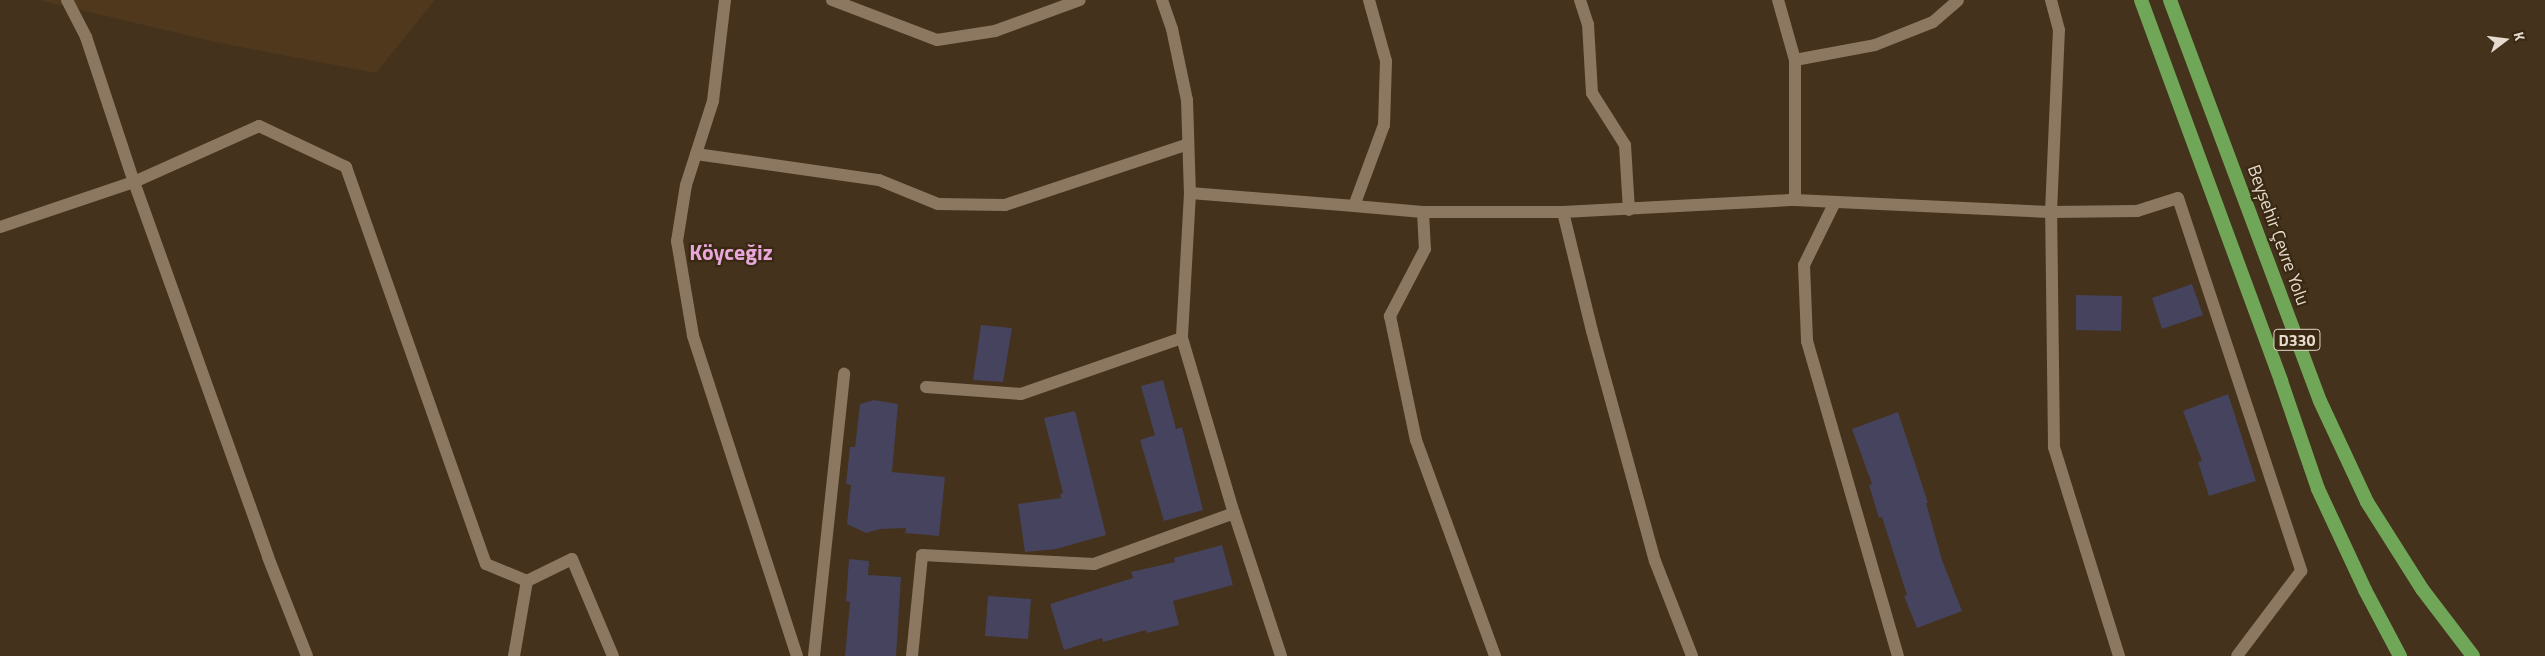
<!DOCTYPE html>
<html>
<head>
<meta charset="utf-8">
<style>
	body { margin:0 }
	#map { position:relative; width:2545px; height:656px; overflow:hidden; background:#44321c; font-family:"Titillium Web",sans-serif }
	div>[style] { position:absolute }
	.built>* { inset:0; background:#4f381c }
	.building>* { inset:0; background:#45435d }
	.minor>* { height:12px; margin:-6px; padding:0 6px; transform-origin:6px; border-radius:6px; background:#8c7860 }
	.trunk>* { height:14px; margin:-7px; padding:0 7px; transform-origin:7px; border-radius:7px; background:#70a658 }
	span { translate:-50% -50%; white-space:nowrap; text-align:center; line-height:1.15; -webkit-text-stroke:4.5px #392812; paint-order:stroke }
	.shield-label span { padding:1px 4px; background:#392812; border:1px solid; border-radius:4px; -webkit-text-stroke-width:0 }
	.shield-label { font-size:16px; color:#e6dbce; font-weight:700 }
	.street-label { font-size:18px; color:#e6dbce }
	.district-label { font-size:22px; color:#e9a8db; font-weight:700 }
	.north { position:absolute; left:2480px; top:15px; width:50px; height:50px; -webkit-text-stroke:4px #392812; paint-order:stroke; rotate:75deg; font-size:14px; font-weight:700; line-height:20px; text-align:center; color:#e6dbce }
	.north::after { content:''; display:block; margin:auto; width:18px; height:22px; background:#e6dbce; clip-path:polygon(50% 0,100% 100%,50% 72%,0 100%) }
</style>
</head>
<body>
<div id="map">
	<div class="built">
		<div style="clip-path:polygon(39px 0,435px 0,376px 73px,215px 42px)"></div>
	</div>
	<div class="building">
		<div style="clip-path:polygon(2192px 284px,2203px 315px,2162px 329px,2152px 298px)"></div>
		<div style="clip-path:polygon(2076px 295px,2122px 296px,2121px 331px,2076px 330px)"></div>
		<div style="clip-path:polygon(981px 325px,1012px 328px,1003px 382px,973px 380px)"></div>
		<div style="clip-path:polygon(1163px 380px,1176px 429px,1182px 427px,1203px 510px,1164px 521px,1140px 440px,1155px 435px,1141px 386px)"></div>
		<div style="clip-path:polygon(2228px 394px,2256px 481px,2209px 496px,2198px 462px,2202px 461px,2183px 411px)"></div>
		<div style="clip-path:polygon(874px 400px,898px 404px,892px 472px,945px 477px,939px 536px,905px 533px,906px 528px,880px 529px,866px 533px,847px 524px,851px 485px,846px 484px,850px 447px,855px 447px,860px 404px)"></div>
		<div style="clip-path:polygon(1075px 411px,1106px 535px,1056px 549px,1025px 552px,1018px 504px,1061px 498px,1060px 494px,1063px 493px,1044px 418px)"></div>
		<div style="clip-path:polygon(1898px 412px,1928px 503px,1926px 503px,1942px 560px,1962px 611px,1917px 628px,1904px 596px,1907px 595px,1882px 517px,1879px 518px,1869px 485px,1872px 484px,1852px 429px)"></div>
		<div style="clip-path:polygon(1222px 545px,1233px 585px,1173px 601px,1179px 625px,1147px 633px,1146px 630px,1103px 642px,1102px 638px,1064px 650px,1050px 604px,1133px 578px,1131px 572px,1175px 562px,1174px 558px)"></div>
		<div style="clip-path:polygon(849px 559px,869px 561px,868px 575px,901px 577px,896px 656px,845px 656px,850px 602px,846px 601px)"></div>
		<div style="clip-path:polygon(988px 596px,1031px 599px,1028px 639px,985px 636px)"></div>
	</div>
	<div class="minor">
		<div style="left:67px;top:0;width:42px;rotate:62.8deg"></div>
		<div style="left:86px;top:37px;width:153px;rotate:71.7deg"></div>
		<div style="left:134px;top:182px;width:398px;rotate:70.3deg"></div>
		<div style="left:268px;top:557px;width:106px;rotate:68.5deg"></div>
		<div style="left:725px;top:0;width:102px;rotate:96.8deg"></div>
		<div style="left:713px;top:101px;width:88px;rotate:107.8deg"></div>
		<div style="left:686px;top:185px;width:57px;rotate:99.1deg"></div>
		<div style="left:677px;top:241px;width:96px;rotate:80.4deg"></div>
		<div style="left:693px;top:336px;width:336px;rotate:72deg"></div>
		<div style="left:832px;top:0;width:112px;rotate:20.9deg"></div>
		<div style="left:937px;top:40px;width:59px;rotate:-8.8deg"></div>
		<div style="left:995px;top:31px;width:90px;rotate:-20deg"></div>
		<div style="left:1162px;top:0;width:31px;rotate:71deg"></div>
		<div style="left:1172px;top:29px;width:73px;rotate:78.1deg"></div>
		<div style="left:1187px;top:100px;width:93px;rotate:88.2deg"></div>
		<div style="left:1190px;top:193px;width:145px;rotate:93.2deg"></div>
		<div style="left:1182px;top:338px;width:183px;rotate:73.5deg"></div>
		<div style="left:1580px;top:0;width:25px;rotate:72deg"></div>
		<div style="left:1588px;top:24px;width:69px;rotate:86.7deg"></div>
		<div style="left:1592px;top:93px;width:62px;rotate:57.6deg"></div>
		<div style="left:1625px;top:145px;width:65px;rotate:86.5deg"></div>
		<div style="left:1795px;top:60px;width:81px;rotate:-10.6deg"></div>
		<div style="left:1875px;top:45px;width:62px;rotate:-21.6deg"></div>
		<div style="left:1933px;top:22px;width:33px;rotate:-41deg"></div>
		<div style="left:696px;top:154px;width:185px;rotate:8.1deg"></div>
		<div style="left:879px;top:180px;width:64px;rotate:22.1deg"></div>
		<div style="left:938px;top:204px;width:67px;rotate:0.9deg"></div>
		<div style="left:1005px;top:205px;width:193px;rotate:-18.4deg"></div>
		<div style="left:1190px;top:193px;width:165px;rotate:4.5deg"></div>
		<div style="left:1354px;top:206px;width:86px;rotate:-69.7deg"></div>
		<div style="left:1384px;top:125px;width:64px;rotate:-88.2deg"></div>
		<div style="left:1386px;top:61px;width:63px;rotate:-105.6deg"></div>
		<div style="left:1795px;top:200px;width:256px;rotate:2.7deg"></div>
		<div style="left:2051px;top:212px;width:182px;rotate:-87.5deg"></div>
		<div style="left:2059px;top:30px;width:31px;rotate:-105deg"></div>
		<div style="left:1835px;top:202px;width:70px;rotate:116.2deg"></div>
		<div style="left:1804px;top:265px;width:76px;rotate:87.7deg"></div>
		<div style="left:1807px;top:341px;width:328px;rotate:73.9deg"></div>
		<div style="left:1354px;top:206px;width:69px;rotate:5deg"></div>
		<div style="left:1423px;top:212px;width:37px;rotate:87deg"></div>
		<div style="left:1425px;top:249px;width:76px;rotate:117.6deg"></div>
		<div style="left:1390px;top:316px;width:127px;rotate:78.2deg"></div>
		<div style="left:1416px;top:440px;width:230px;rotate:69.9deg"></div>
		<div style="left:1423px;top:212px;width:140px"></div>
		<div style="left:1563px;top:212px;width:122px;rotate:76.3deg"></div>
		<div style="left:1592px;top:331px;width:238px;rotate:74.7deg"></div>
		<div style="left:1655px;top:561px;width:102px;rotate:68.7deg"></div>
		<div style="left:1563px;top:212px;width:232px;rotate:-3deg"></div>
		<div style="left:1795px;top:200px;width:140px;rotate:-90deg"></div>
		<div style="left:1795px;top:60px;width:62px;rotate:-105.8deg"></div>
		<div style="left:0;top:227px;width:141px;rotate:-18.6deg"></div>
		<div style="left:134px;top:182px;width:137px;rotate:-24.1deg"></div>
		<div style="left:259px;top:126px;width:96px;rotate:25.2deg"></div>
		<div style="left:346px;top:167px;width:421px;rotate:70.6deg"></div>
		<div style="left:486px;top:564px;width:44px;rotate:22.5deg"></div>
		<div style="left:926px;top:387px;width:95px;rotate:4.2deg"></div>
		<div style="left:1021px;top:394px;width:170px;rotate:-19.2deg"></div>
		<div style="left:514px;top:656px;width:76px;rotate:-80.2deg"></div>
		<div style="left:527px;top:581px;width:50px;rotate:-26.1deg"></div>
		<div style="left:572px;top:559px;width:105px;rotate:67.1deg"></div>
		<div style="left:814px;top:656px;width:284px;rotate:-83.9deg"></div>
		<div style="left:912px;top:656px;width:101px;rotate:-84.3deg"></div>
		<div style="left:922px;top:555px;width:172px;rotate:3deg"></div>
		<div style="left:1094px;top:564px;width:149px;rotate:-20deg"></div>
		<div style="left:1234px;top:513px;width:151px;rotate:71.8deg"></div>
		<div style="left:2119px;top:656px;width:219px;rotate:-107.3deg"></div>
		<div style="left:2054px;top:447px;width:235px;rotate:-90.7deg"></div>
		<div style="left:2051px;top:212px;width:86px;rotate:-0.7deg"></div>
		<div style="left:2137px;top:211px;width:43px;rotate:-17.6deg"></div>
		<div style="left:2178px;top:198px;width:393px;rotate:71.7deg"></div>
		<div style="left:2301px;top:571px;width:106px;rotate:127deg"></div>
	</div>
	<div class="trunk">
		<div style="left:2141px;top:0;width:406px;rotate:69.8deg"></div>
		<div style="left:2281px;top:381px;width:114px;rotate:71.1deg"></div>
		<div style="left:2318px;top:489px;width:111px;rotate:65deg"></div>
		<div style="left:2365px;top:590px;width:75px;rotate:62.1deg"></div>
		<div style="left:2170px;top:0;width:428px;rotate:69.5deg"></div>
		<div style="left:2320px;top:401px;width:111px;rotate:65deg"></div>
		<div style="left:2367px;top:502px;width:103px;rotate:57.7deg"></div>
		<div style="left:2422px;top:589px;width:84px;rotate:52.7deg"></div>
	</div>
	<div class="shield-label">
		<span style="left:2297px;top:340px">D330</span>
	</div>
	<div class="street-label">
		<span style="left:2278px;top:235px;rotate:70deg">Beyşehir Çevre Yolu</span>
	</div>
	<div class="district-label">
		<span style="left:731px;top:253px">Köyceğiz</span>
	</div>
	<div class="north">K</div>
</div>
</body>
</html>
